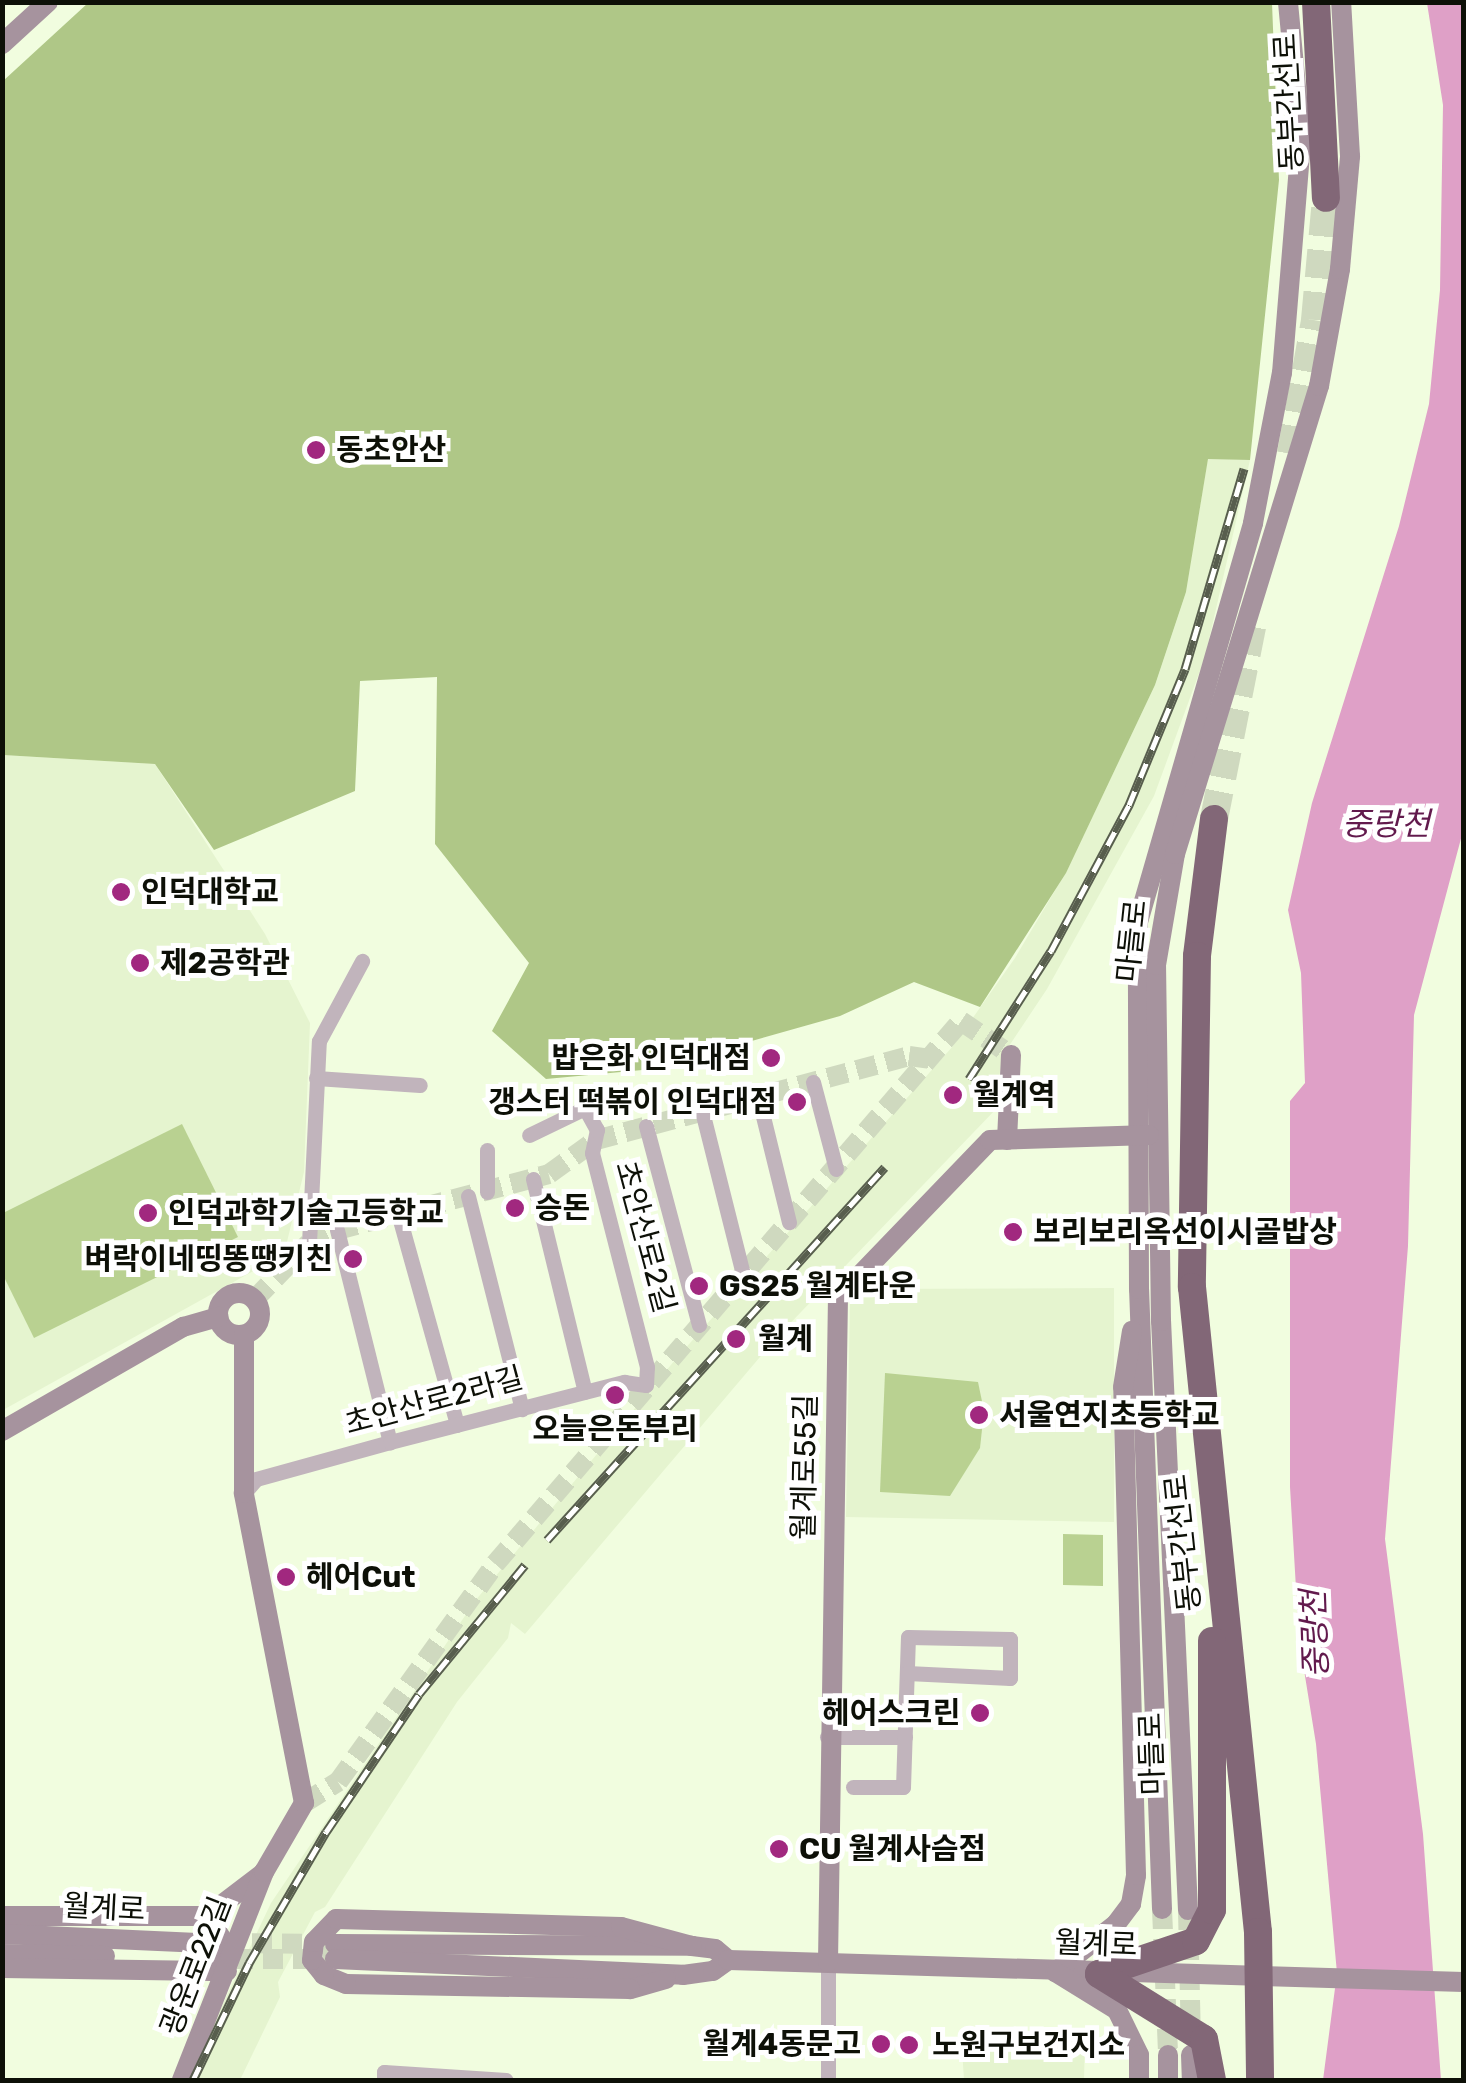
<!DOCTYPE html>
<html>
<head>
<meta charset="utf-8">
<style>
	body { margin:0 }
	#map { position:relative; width:1466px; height:2083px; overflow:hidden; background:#f1fddf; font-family:Rubik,"Noto Sans KR",sans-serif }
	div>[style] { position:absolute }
	.built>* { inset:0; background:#e5f4cf }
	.green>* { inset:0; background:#b9d191 }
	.forest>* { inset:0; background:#afc787 }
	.water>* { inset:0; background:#dfa0c7 }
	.secondary-tunnel>* { height:20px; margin-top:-10px; transform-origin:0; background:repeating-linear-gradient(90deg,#cfd9bf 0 20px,transparent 0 30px) }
	.highway-tunnel>* { height:28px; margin-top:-14px; transform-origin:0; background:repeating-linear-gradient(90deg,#cfd9bf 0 28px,transparent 0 42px) }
	.street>* { height:15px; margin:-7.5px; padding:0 7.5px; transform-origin:7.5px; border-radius:7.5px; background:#c1b4bc }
	.secondary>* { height:20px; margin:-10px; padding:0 10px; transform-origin:10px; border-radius:10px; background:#a6939e }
	.secondary>.ring { margin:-10px; padding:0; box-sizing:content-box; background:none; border:20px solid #a6939e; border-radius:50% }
	.highway>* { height:28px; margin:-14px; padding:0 14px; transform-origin:14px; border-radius:14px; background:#826777 }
	.rail>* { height:9px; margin-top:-4.5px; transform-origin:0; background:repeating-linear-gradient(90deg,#fff 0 15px,#585e4e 0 30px); box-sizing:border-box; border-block:2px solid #585e4e }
	.dots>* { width:28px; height:28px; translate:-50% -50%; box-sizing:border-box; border:5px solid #fff; border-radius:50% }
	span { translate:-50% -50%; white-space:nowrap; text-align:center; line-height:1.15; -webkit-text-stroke:10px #fff; paint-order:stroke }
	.street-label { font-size:30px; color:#0d1007 }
	.poi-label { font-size:30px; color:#0d1007; font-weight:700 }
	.left { translate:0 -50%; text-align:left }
	.right { translate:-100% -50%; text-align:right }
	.water-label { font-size:32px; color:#621a4d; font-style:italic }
	.frame { position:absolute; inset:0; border:5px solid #0d1007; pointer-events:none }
</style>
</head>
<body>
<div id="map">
	<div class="built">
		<div style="clip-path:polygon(1208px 458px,1250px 460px,1205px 657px,1154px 796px,1047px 989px,1001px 1058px,997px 1108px,777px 1337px,525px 1634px,511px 1623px,508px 1638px,457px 1702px,325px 1907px,315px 1912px,278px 1982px,280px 1997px,240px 2080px,187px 2080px,271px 1903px,475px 1601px,675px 1360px,953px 1046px,1015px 958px,1066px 872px,1155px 685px,1186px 592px)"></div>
		<div style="clip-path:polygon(2px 755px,155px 764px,265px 934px,310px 1023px,304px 1172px,284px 1254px,3px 1410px)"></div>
		<div style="clip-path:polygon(1114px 1288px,1114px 1522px,846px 1517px,850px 1300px,865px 1289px)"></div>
		<div style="clip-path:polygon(950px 2038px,1085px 2039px,1084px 2080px,964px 2080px,962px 2048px)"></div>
	</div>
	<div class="green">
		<div style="clip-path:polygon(182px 1124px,238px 1237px,34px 1338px,3px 1275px,3px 1213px)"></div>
		<div style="clip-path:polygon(885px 1373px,978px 1382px,984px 1411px,980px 1448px,950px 1496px,880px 1492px)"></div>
		<div style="clip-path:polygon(1063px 1534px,1103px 1535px,1103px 1586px,1063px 1585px)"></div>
	</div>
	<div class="forest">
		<div style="clip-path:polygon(88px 3px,1272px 3px,1279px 180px,1250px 460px,1208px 459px,1186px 592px,1155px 685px,1066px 873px,980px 1007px,914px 982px,840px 1016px,653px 1069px,546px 1079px,492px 1031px,529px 963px,435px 844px,437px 677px,360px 681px,355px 791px,214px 850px,155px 764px,3px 755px,3px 81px)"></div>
	</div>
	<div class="water">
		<div style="clip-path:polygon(1427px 3px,1463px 3px,1463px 831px,1414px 1015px,1408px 1246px,1385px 1539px,1423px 1834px,1441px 2080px,1323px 2080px,1337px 1973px,1316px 1744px,1299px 1639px,1290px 1487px,1290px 1101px,1305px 1083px,1301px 973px,1288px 910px,1312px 803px,1399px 526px,1429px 404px,1440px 290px,1443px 105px)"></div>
	</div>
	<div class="secondary-tunnel">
		<div style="left:254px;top:1300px;width:79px;rotate:-46deg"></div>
		<div style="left:309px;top:1243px;width:31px;rotate:-25deg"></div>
		<div style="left:337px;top:1230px;width:219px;rotate:-14.8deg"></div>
		<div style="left:549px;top:1174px;width:58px;rotate:-35.9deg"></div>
		<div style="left:596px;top:1140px;width:324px;rotate:-15deg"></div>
		<div style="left:909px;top:1056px;width:21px;rotate:8deg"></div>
		<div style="left:304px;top:1803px;width:40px;rotate:-32deg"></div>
		<div style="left:338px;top:1782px;width:269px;rotate:-54.2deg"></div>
		<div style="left:495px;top:1564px;width:716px;rotate:-49.36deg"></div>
		<div style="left:961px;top:1021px;width:60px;rotate:34.2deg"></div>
		<div style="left:1162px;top:1909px;width:146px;rotate:87.6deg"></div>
		<div style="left:1188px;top:1910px;width:128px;rotate:88.7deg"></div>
		<div style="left:222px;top:1943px;width:106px;rotate:0.5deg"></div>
		<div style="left:203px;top:1959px;width:123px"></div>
	</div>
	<div class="highway-tunnel">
		<div style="left:1291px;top:454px;width:136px;rotate:-79.8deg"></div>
		<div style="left:1315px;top:320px;width:122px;rotate:-84.8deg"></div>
		<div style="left:1214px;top:819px;width:201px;rotate:-78.8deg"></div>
	</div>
	<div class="street">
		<div style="left:316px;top:1078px;width:104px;rotate:3.9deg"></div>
		<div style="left:813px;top:1082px;width:90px;rotate:75.2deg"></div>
		<div style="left:758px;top:1096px;width:130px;rotate:76.2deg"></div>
		<div style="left:702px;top:1111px;width:168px;rotate:75.9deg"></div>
		<div style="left:646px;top:1126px;width:206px;rotate:75.1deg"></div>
		<div style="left:487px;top:1150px;width:42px;rotate:90deg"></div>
		<div style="left:533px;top:1179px;width:219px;rotate:76.3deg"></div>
		<div style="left:468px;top:1196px;width:220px;rotate:75.8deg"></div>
		<div style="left:398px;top:1213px;width:220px;rotate:74.4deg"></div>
		<div style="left:337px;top:1230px;width:219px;rotate:76deg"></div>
		<div style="left:309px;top:1243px;width:202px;rotate:-87.2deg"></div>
		<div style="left:319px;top:1041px;width:91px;rotate:-61.7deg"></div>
		<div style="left:244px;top:1493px;width:18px;rotate:-49deg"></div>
		<div style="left:256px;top:1479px;width:139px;rotate:-15.4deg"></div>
		<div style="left:390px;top:1442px;width:242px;rotate:-14.4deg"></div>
		<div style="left:624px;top:1382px;width:22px;rotate:8deg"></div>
		<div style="left:646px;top:1385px;width:18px;rotate:-87deg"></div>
		<div style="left:647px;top:1367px;width:221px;rotate:-104.4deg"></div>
		<div style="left:592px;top:1153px;width:24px;rotate:-78deg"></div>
		<div style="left:597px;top:1130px;width:25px;rotate:-119deg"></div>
		<div style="left:585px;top:1108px;width:62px;rotate:154.3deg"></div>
		<div style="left:827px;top:1737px;width:78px"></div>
		<div style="left:853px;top:1787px;width:50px"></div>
		<div style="left:903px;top:1787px;width:150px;rotate:-88.1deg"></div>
		<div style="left:908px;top:1637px;width:102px;rotate:1.1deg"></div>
		<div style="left:1010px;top:1639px;width:39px;rotate:90deg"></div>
		<div style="left:1010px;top:1678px;width:103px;rotate:-177.2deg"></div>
		<div style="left:828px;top:1962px;width:118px;rotate:90deg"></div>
		<div style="left:384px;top:2080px;width:8px;rotate:-90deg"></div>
		<div style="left:384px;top:2072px;width:122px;rotate:3.8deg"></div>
	</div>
	<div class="secondary">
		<div style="left:2px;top:44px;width:62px;rotate:-42.4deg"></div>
		<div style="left:1007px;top:1140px;width:85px;rotate:-87.3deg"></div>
		<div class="ring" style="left:218px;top:1293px;width:22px;height:22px"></div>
		<div style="left:2px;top:1431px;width:209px;rotate:-29.9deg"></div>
		<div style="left:183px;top:1327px;width:37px;rotate:-16deg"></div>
		<div style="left:1162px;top:1909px;width:620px;rotate:-92.12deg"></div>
		<div style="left:1139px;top:1289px;width:367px;rotate:-90.2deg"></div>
		<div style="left:1138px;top:922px;width:415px;rotate:-73.9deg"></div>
		<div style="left:1253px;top:523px;width:153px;rotate:-79.1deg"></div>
		<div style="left:1282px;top:373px;width:234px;rotate:-85.3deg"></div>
		<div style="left:1301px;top:140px;width:139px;rotate:-95.4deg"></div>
		<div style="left:1188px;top:1910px;width:590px;rotate:-92.62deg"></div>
		<div style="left:1161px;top:1321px;width:356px;rotate:-90.8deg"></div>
		<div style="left:1156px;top:965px;width:113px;rotate:-80.3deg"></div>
		<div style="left:1175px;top:854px;width:490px;rotate:-72.9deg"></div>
		<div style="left:1319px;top:386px;width:119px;rotate:-79.8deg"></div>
		<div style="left:1340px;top:269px;width:113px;rotate:-84.9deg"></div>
		<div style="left:1350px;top:156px;width:154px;rotate:-93.3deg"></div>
		<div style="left:2px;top:1916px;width:205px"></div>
		<div style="left:207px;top:1916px;width:69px;rotate:-37.4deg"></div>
		<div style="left:207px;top:1916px;width:30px;rotate:57deg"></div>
		<div style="left:223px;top:1941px;width:27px;rotate:117deg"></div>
		<div style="left:2px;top:1934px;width:201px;rotate:2.6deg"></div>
		<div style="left:335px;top:1944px;width:357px;rotate:0.3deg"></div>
		<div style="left:692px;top:1946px;width:23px;rotate:7deg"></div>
		<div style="left:715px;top:1949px;width:17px;rotate:40deg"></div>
		<div style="left:2px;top:1954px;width:103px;rotate:1.1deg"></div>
		<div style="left:335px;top:1959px;width:348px;rotate:2.6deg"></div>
		<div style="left:683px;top:1975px;width:30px;rotate:-8deg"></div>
		<div style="left:713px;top:1971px;width:19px;rotate:-36deg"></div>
		<div style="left:728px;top:1960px;width:736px;rotate:1.71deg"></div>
		<div style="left:828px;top:1962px;width:664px;rotate:-89.14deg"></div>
		<div style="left:838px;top:1298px;width:219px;rotate:-46.1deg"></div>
		<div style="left:990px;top:1140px;width:159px;rotate:-1.8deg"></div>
		<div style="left:2px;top:1968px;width:225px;rotate:0.8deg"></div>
		<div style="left:1055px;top:1972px;width:78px;rotate:-38.2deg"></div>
		<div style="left:1116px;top:1924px;width:25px;rotate:-53deg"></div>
		<div style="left:1131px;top:1904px;width:29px;rotate:-80deg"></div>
		<div style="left:1136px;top:1875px;width:488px;rotate:-91.5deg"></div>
		<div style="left:1123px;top:1387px;width:57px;rotate:-80.9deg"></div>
		<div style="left:1057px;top:1973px;width:70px;rotate:31.7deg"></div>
		<div style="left:1117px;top:2010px;width:50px;rotate:63.9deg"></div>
		<div style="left:1139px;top:2055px;width:25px;rotate:90deg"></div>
		<div style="left:666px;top:1979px;width:37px;rotate:164deg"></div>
		<div style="left:630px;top:1989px;width:284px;rotate:-179deg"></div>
		<div style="left:346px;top:1984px;width:24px;rotate:-158deg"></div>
		<div style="left:324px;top:1975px;width:19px;rotate:-129deg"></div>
		<div style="left:312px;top:1960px;width:18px;rotate:-84deg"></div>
		<div style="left:314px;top:1942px;width:32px;rotate:-46deg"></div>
		<div style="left:336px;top:1919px;width:285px;rotate:1.6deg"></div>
		<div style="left:621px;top:1927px;width:73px;rotate:15deg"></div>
		<div style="left:1168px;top:2055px;width:25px;rotate:90deg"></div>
		<div style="left:1191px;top:2055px;width:25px;rotate:88deg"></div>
		<div style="left:182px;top:2080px;width:224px;rotate:-68.5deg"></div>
		<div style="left:264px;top:1872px;width:80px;rotate:-59.9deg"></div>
		<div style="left:304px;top:1803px;width:316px;rotate:-101deg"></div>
		<div style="left:244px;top:1493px;width:158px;rotate:-90deg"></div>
	</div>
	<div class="highway">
		<div style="left:1316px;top:2px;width:196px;rotate:87.1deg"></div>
		<div style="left:1214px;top:819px;width:138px;rotate:97.1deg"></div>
		<div style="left:1197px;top:956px;width:331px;rotate:90.9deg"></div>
		<div style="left:1192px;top:1287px;width:648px;rotate:84.16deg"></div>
		<div style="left:1258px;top:1932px;width:148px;rotate:89.2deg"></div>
		<div style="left:1099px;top:1974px;width:102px;rotate:-18.8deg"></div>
		<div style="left:1196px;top:1941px;width:35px;rotate:-63deg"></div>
		<div style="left:1212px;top:1910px;width:269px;rotate:-90deg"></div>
		<div style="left:1099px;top:1974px;width:123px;rotate:31.8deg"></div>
		<div style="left:1204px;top:2039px;width:42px;rotate:79deg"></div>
	</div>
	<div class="rail">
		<div style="left:969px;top:1079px;width:152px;rotate:-57.4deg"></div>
		<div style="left:1051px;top:951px;width:166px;rotate:-61.9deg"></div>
		<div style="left:1129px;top:805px;width:147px;rotate:-67.6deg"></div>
		<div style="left:1185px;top:669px;width:209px;rotate:-73.6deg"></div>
		<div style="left:547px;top:1540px;width:503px;rotate:-47.82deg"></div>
		<div style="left:193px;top:2080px;width:130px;rotate:-64.4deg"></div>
		<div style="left:249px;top:1963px;width:152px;rotate:-59.6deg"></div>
		<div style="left:326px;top:1832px;width:166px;rotate:-56deg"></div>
		<div style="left:419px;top:1694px;width:167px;rotate:-50.6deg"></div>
	</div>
	<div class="dots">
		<div style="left:316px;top:450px;background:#a1287f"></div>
		<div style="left:121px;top:892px;background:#a1287f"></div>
		<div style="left:140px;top:963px;background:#a1287f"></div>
		<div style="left:771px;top:1058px;background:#a1287f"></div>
		<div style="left:953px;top:1095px;background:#a1287f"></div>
		<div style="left:797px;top:1102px;background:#a1287f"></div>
		<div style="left:515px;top:1208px;background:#a1287f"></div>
		<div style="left:148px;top:1213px;background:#a1287f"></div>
		<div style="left:1013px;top:1232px;background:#a1287f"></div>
		<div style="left:353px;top:1259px;background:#a1287f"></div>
		<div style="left:699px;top:1286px;background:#a1287f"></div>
		<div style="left:736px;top:1339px;background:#a1287f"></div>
		<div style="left:615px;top:1395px;background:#a1287f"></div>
		<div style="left:979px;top:1415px;background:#a1287f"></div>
		<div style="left:286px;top:1577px;background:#a1287f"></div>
		<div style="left:980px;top:1713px;background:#a1287f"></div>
		<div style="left:779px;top:1849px;background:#a1287f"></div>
		<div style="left:881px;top:2044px;background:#a1287f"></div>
		<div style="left:909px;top:2045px;background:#a1287f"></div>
	</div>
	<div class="street-label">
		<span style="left:1289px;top:102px;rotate:-93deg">동부간선로</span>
		<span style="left:1132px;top:941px;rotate:-84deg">마들로</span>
		<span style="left:645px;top:1237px;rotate:75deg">초안산로2길</span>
		<span style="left:434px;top:1401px;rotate:-15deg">초안산로2라길</span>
		<span style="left:805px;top:1467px;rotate:-89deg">월계로55길</span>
		<span style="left:1183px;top:1543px;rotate:-96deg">동부간선로</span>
		<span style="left:1152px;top:1754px;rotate:-92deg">마들로</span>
		<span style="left:104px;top:1908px;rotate:3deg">월계로</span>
		<span style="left:1096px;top:1944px;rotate:2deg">월계로</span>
		<span style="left:196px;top:1966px;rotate:-69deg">광운로22길</span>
	</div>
	<div class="poi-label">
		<span class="left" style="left:336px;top:450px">동초안산</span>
		<span class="left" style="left:141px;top:892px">인덕대학교</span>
		<span class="left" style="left:160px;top:963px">제2공학관</span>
		<span class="right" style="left:751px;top:1058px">밥은화 인덕대점</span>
		<span class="left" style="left:973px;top:1095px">월계역</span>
		<span class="right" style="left:777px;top:1102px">갱스터 떡볶이 인덕대점</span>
		<span class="left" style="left:535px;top:1208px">승돈</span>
		<span class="left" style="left:168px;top:1213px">인덕과학기술고등학교</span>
		<span class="left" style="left:1033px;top:1232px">보리보리옥선이시골밥상</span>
		<span class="right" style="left:333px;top:1259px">벼락이네띵똥땡키친</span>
		<span class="left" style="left:719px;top:1286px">GS25 월계타운</span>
		<span class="left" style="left:758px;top:1339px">월계</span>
		<span class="left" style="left:999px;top:1415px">서울연지초등학교</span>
		<span style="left:615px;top:1429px">오늘은돈부리</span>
		<span class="left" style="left:306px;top:1577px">헤어Cut</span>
		<span class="right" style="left:960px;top:1713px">헤어스크린</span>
		<span class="left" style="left:799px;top:1849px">CU 월계사슴점</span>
		<span class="right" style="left:861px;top:2044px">월계4동문고</span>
		<span class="left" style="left:932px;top:2045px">노원구보건지소</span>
	</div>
	<div class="water-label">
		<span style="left:1386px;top:824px">중랑천</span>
		<span style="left:1315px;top:1634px;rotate:-92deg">중랑천</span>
	</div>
	<div class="frame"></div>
</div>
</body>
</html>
